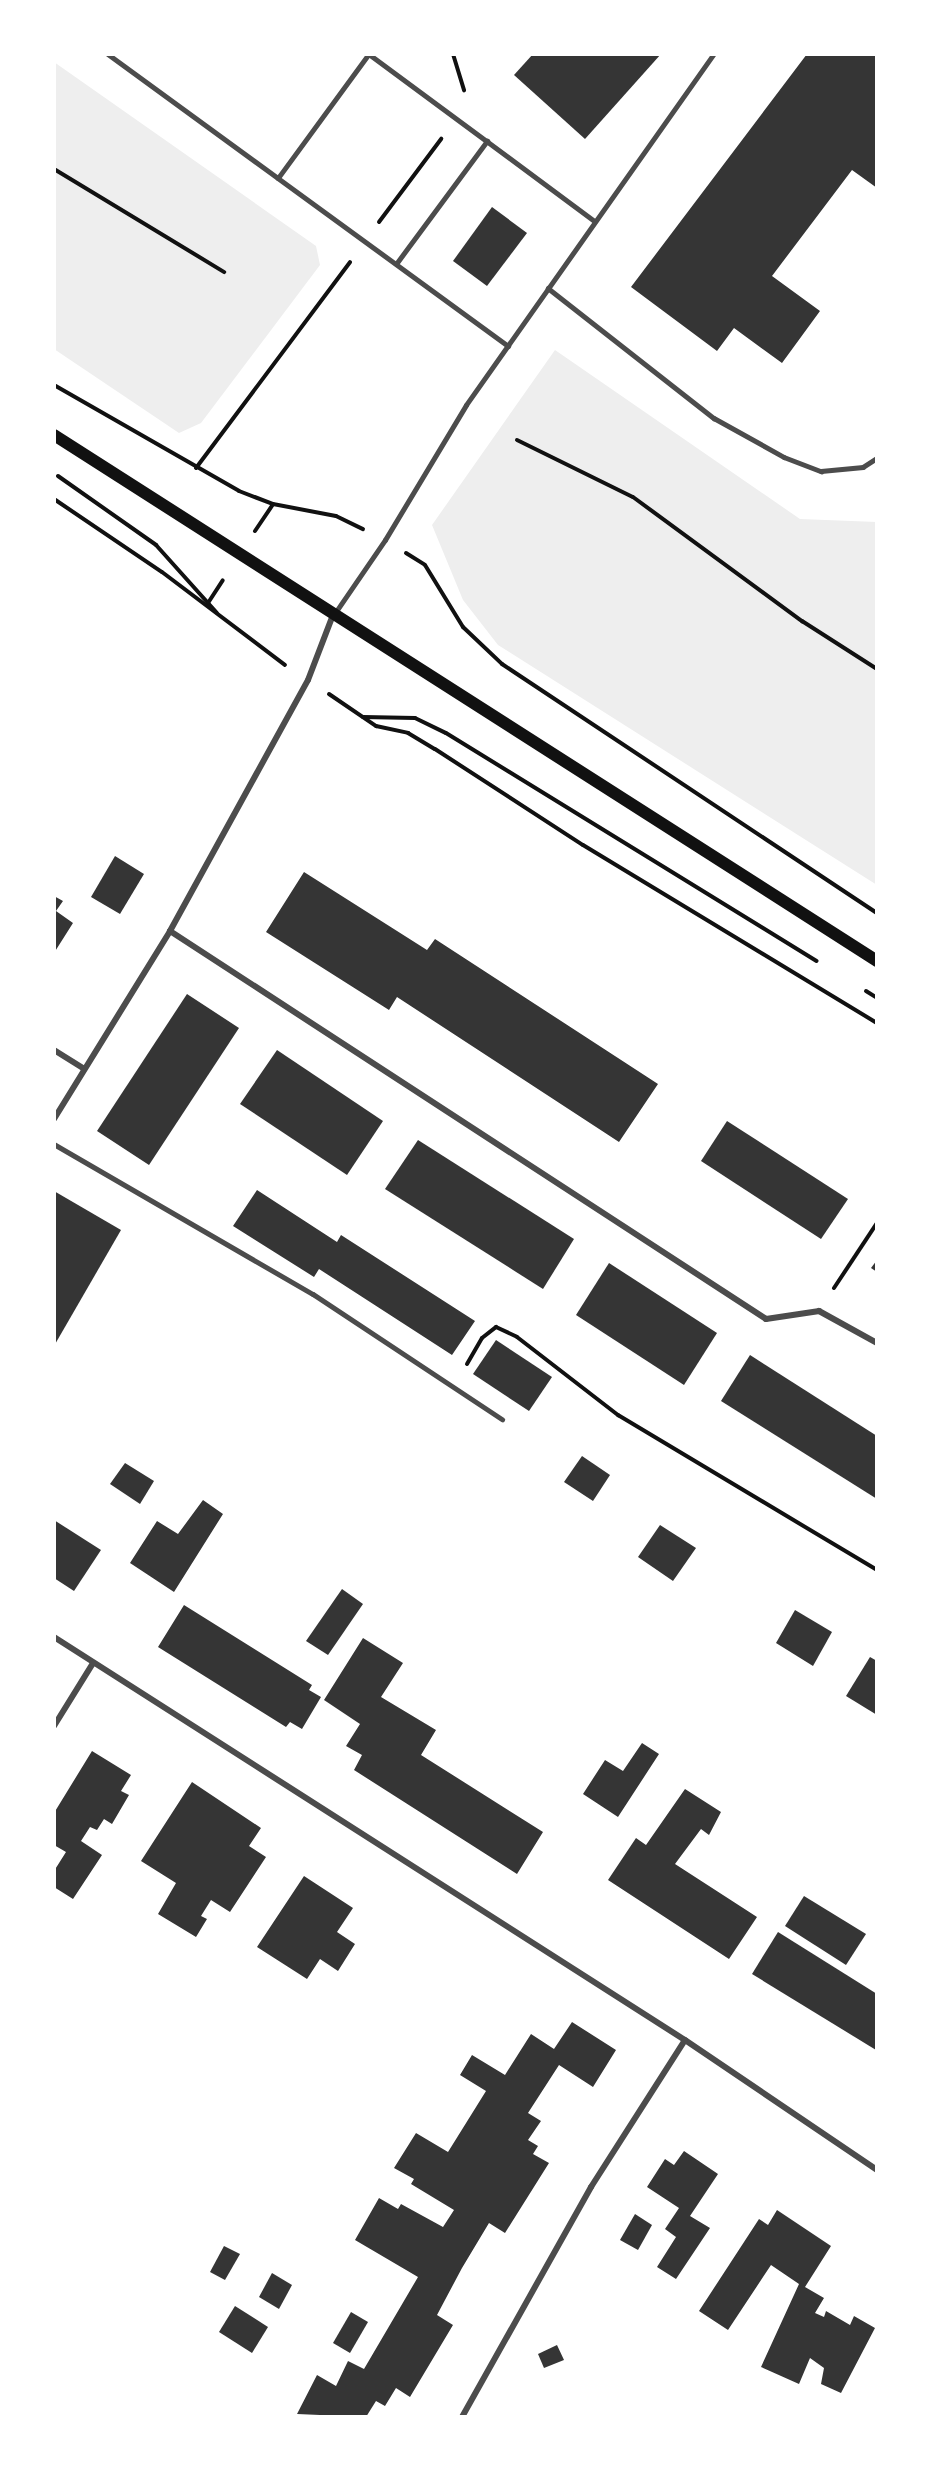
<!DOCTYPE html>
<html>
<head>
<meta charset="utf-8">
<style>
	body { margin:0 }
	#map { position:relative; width:931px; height:2471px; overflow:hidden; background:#fff; font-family:Montserrat,sans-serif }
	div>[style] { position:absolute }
	.green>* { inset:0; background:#eee }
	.building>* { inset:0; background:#353535 }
	.path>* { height:4px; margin:-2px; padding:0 2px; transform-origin:2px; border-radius:2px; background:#111 }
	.service>* { height:4.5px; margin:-2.25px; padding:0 2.25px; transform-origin:2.25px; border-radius:2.25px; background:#4c4c4c }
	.minor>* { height:6px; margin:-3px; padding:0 3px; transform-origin:3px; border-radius:3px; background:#4c4c4c }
	.secondary>* { height:12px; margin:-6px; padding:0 6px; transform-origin:6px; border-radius:6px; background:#111 }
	span { translate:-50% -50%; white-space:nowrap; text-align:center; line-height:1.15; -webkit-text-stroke:5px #fff; paint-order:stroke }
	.frame { position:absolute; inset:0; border:56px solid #fff; pointer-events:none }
</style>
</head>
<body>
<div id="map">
	<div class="green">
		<div style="clip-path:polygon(54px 62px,316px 246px,320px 265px,201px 423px,179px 433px,54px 349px)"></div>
		<div style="clip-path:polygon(555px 350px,800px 519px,877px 522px,877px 885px,498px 645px,463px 600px,432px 525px)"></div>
	</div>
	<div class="building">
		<div style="clip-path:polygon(533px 54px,661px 54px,585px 139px,514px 75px)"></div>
		<div style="clip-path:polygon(807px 54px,877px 54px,877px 188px,852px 170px,772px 276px,820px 311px,782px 363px,734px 328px,717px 351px,631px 287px)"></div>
		<div style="clip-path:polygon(492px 207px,527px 233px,487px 286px,453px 261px)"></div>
		<div style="clip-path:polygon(115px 856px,144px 874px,120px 914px,91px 897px)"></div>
		<div style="clip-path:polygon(304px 872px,427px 950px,435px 939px,658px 1084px,619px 1142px,397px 997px,389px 1010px,266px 932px)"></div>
		<div style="clip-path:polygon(54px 896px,63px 901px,56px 911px,73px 923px,54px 953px)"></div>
		<div style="clip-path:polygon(187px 994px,239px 1028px,149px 1165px,97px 1131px)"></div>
		<div style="clip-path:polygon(277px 1050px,383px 1121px,347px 1175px,240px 1104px)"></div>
		<div style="clip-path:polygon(727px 1121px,848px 1199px,821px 1239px,701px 1161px)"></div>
		<div style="clip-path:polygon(418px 1140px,574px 1239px,543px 1289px,385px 1189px)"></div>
		<div style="clip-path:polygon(257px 1190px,337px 1242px,341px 1235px,475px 1321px,452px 1355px,319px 1269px,314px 1277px,233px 1226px)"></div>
		<div style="clip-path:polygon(54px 1191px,121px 1230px,54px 1346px)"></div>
		<div style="clip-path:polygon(877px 1260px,877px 1272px,871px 1268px)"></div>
		<div style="clip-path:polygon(609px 1263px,717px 1333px,684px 1385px,576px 1315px)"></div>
		<div style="clip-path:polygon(496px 1340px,552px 1377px,529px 1411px,473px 1374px)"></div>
		<div style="clip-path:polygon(750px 1355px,877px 1436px,877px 1499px,721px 1401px)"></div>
		<div style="clip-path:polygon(582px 1456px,610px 1475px,593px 1501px,564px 1482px)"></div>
		<div style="clip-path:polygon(125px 1463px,154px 1481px,140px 1504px,110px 1484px)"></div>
		<div style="clip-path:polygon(203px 1500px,223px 1514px,174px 1592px,130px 1563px,157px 1521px,178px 1534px)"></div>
		<div style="clip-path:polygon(54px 1520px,101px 1550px,74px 1591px,54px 1578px)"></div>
		<div style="clip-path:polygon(660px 1525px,696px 1548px,673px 1581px,638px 1557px)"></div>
		<div style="clip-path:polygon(342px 1589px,363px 1604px,328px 1655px,306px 1641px)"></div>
		<div style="clip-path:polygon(184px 1605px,312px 1685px,309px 1690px,321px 1697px,302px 1729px,290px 1722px,286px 1727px,158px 1647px)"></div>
		<div style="clip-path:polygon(795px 1610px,832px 1632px,813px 1666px,776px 1643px)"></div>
		<div style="clip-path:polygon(363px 1638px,403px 1663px,381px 1697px,436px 1730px,421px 1755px,543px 1832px,517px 1874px,354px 1770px,362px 1755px,346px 1746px,360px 1724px,324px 1700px)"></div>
		<div style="clip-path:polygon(870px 1657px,877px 1661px,877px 1715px,846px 1696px)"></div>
		<div style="clip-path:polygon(642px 1743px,659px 1754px,618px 1817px,583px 1794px,605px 1760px,623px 1771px)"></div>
		<div style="clip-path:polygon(92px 1751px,131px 1775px,121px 1791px,129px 1795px,112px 1824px,104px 1819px,97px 1830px,90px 1827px,81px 1841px,102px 1855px,73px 1899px,54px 1887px,54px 1871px,66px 1852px,54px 1845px,54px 1813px)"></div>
		<div style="clip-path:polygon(192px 1782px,261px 1828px,249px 1846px,266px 1857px,230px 1912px,211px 1900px,201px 1916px,207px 1919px,196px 1937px,158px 1914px,176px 1883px,141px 1861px)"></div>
		<div style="clip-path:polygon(685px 1789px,721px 1812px,709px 1835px,701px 1829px,675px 1864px,757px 1917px,729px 1959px,608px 1880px,636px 1838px,646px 1845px)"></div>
		<div style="clip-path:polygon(304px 1876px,353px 1908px,337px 1932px,355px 1944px,338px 1971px,320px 1959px,307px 1979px,257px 1947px)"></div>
		<div style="clip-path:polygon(804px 1896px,866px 1934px,846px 1965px,785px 1926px)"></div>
		<div style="clip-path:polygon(778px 1932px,877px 1994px,876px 2050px,752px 1974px)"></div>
		<div style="clip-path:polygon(572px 2022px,616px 2050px,593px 2087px,559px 2065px,528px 2113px,541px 2121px,528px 2140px,538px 2146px,533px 2154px,549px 2163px,505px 2233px,489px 2223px,462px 2268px,437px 2315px,453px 2325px,410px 2397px,396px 2388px,385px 2406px,376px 2401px,366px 2417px,297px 2414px,317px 2375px,336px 2386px,348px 2361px,364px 2369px,418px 2277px,355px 2240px,379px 2198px,398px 2209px,401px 2204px,443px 2227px,454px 2210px,411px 2184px,414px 2179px,394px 2168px,416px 2133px,448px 2152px,486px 2091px,460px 2075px,472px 2055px,505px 2075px,531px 2034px,554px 2049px)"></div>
		<div style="clip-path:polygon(684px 2151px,718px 2174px,690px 2216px,710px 2228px,676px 2279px,657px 2267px,676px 2237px,665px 2229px,679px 2208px,647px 2187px,665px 2159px,674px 2165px)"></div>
		<div style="clip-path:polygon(777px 2210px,831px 2246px,805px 2287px,824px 2298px,815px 2313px,824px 2317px,826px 2311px,850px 2325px,854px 2316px,875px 2328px,841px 2393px,821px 2384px,824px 2368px,810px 2358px,799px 2384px,761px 2367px,799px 2284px,771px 2265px,728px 2330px,699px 2311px,759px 2219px,768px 2225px)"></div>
		<div style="clip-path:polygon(635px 2214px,652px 2225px,638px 2250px,620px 2240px)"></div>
		<div style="clip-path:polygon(224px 2246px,240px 2254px,225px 2280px,210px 2272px)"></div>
		<div style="clip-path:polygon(272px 2273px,292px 2285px,279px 2309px,259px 2297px)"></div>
		<div style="clip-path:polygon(235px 2306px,268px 2327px,252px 2353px,219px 2332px)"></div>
		<div style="clip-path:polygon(351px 2312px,368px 2322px,350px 2353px,333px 2343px)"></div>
		<div style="clip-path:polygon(557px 2345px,564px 2360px,544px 2368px,538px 2354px)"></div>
	</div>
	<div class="path">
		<div style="left:453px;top:54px;width:38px;rotate:73deg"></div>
		<div style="left:54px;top:169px;width:199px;rotate:31.2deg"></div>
		<div style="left:379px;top:222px;width:104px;rotate:-53.2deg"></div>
		<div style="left:54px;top:385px;width:213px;rotate:29.8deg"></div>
		<div style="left:239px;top:491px;width:36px;rotate:21deg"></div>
		<div style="left:273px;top:504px;width:64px;rotate:10.8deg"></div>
		<div style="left:336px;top:516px;width:30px;rotate:26deg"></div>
		<div style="left:517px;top:440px;width:129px;rotate:26.2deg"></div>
		<div style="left:633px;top:497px;width:210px;rotate:36.3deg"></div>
		<div style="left:802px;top:621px;width:89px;rotate:32.6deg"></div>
		<div style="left:196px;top:468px;width:257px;rotate:-53.2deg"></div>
		<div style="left:58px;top:476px;width:120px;rotate:35.1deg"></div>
		<div style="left:156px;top:545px;width:91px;rotate:48.1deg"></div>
		<div style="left:54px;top:499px;width:130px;rotate:34.1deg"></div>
		<div style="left:162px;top:572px;width:154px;rotate:37.1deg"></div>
		<div style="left:255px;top:531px;width:32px;rotate:-56deg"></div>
		<div style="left:406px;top:553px;width:22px;rotate:32deg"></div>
		<div style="left:425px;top:565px;width:73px;rotate:58.5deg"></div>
		<div style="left:463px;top:627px;width:54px;rotate:43.5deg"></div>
		<div style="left:502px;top:664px;width:450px;rotate:33.6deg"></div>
		<div style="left:208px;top:603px;width:27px;rotate:-57deg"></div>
		<div style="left:329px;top:694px;width:57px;rotate:34.2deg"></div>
		<div style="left:376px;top:726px;width:33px;rotate:12deg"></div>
		<div style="left:408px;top:733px;width:31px;rotate:31deg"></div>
		<div style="left:435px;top:749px;width:176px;rotate:33deg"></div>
		<div style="left:583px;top:845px;width:344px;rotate:31.2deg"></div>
		<div style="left:363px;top:717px;width:52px;rotate:1.1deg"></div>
		<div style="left:415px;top:718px;width:34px;rotate:26deg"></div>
		<div style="left:446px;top:733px;width:435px;rotate:31.6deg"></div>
		<div style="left:866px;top:991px;width:13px;rotate:32deg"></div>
		<div style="left:834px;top:1288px;width:78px;rotate:-56.5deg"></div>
		<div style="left:467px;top:1364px;width:30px;rotate:-60deg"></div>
		<div style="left:482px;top:1338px;width:18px;rotate:-38deg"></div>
		<div style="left:496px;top:1327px;width:23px;rotate:25deg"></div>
		<div style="left:517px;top:1337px;width:128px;rotate:37.7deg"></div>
		<div style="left:618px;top:1415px;width:302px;rotate:30.9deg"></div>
	</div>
	<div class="service">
		<div style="left:108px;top:54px;width:210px;rotate:36.1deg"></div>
		<div style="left:278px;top:178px;width:152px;rotate:-53.8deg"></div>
		<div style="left:369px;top:54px;width:281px;rotate:36.5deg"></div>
		<div style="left:278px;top:178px;width:285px;rotate:36.1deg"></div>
		<div style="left:396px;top:264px;width:153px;rotate:-53.5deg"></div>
		<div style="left:548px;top:288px;width:211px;rotate:38.1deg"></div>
		<div style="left:714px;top:418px;width:80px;rotate:29.1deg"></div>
		<div style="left:784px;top:457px;width:40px;rotate:21deg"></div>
		<div style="left:821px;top:471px;width:42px;rotate:-5.4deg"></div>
		<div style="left:863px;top:467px;width:17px;rotate:-33deg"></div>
		<div style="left:335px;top:613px;width:88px;rotate:-55.6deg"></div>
		<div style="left:385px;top:540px;width:157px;rotate:-59deg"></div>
		<div style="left:466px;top:405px;width:430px;rotate:-54.8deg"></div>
		<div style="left:54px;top:1144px;width:299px;rotate:30.1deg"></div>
		<div style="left:313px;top:1294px;width:227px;rotate:33.5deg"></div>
	</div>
	<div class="minor">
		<div style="left:170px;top:931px;width:711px;rotate:33.06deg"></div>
		<div style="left:766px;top:1319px;width:54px;rotate:-8.6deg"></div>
		<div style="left:819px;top:1311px;width:66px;rotate:28.9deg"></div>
		<div style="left:54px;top:1050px;width:34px;rotate:32deg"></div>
		<div style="left:54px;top:1119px;width:221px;rotate:-58.3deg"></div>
		<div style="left:170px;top:931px;width:286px;rotate:-61.2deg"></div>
		<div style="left:308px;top:680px;width:70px;rotate:-69deg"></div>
		<div style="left:54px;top:1637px;width:749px;rotate:32.57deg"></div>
		<div style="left:685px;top:2040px;width:232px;rotate:34.1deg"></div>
		<div style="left:54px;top:1726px;width:74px;rotate:-58.2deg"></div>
		<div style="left:462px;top:2417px;width:264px;rotate:-60.7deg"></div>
		<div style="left:591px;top:2187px;width:174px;rotate:-57.4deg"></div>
	</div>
	<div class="secondary">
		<div style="left:54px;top:435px;width:977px;rotate:32.58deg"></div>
	</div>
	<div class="frame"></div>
</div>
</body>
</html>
